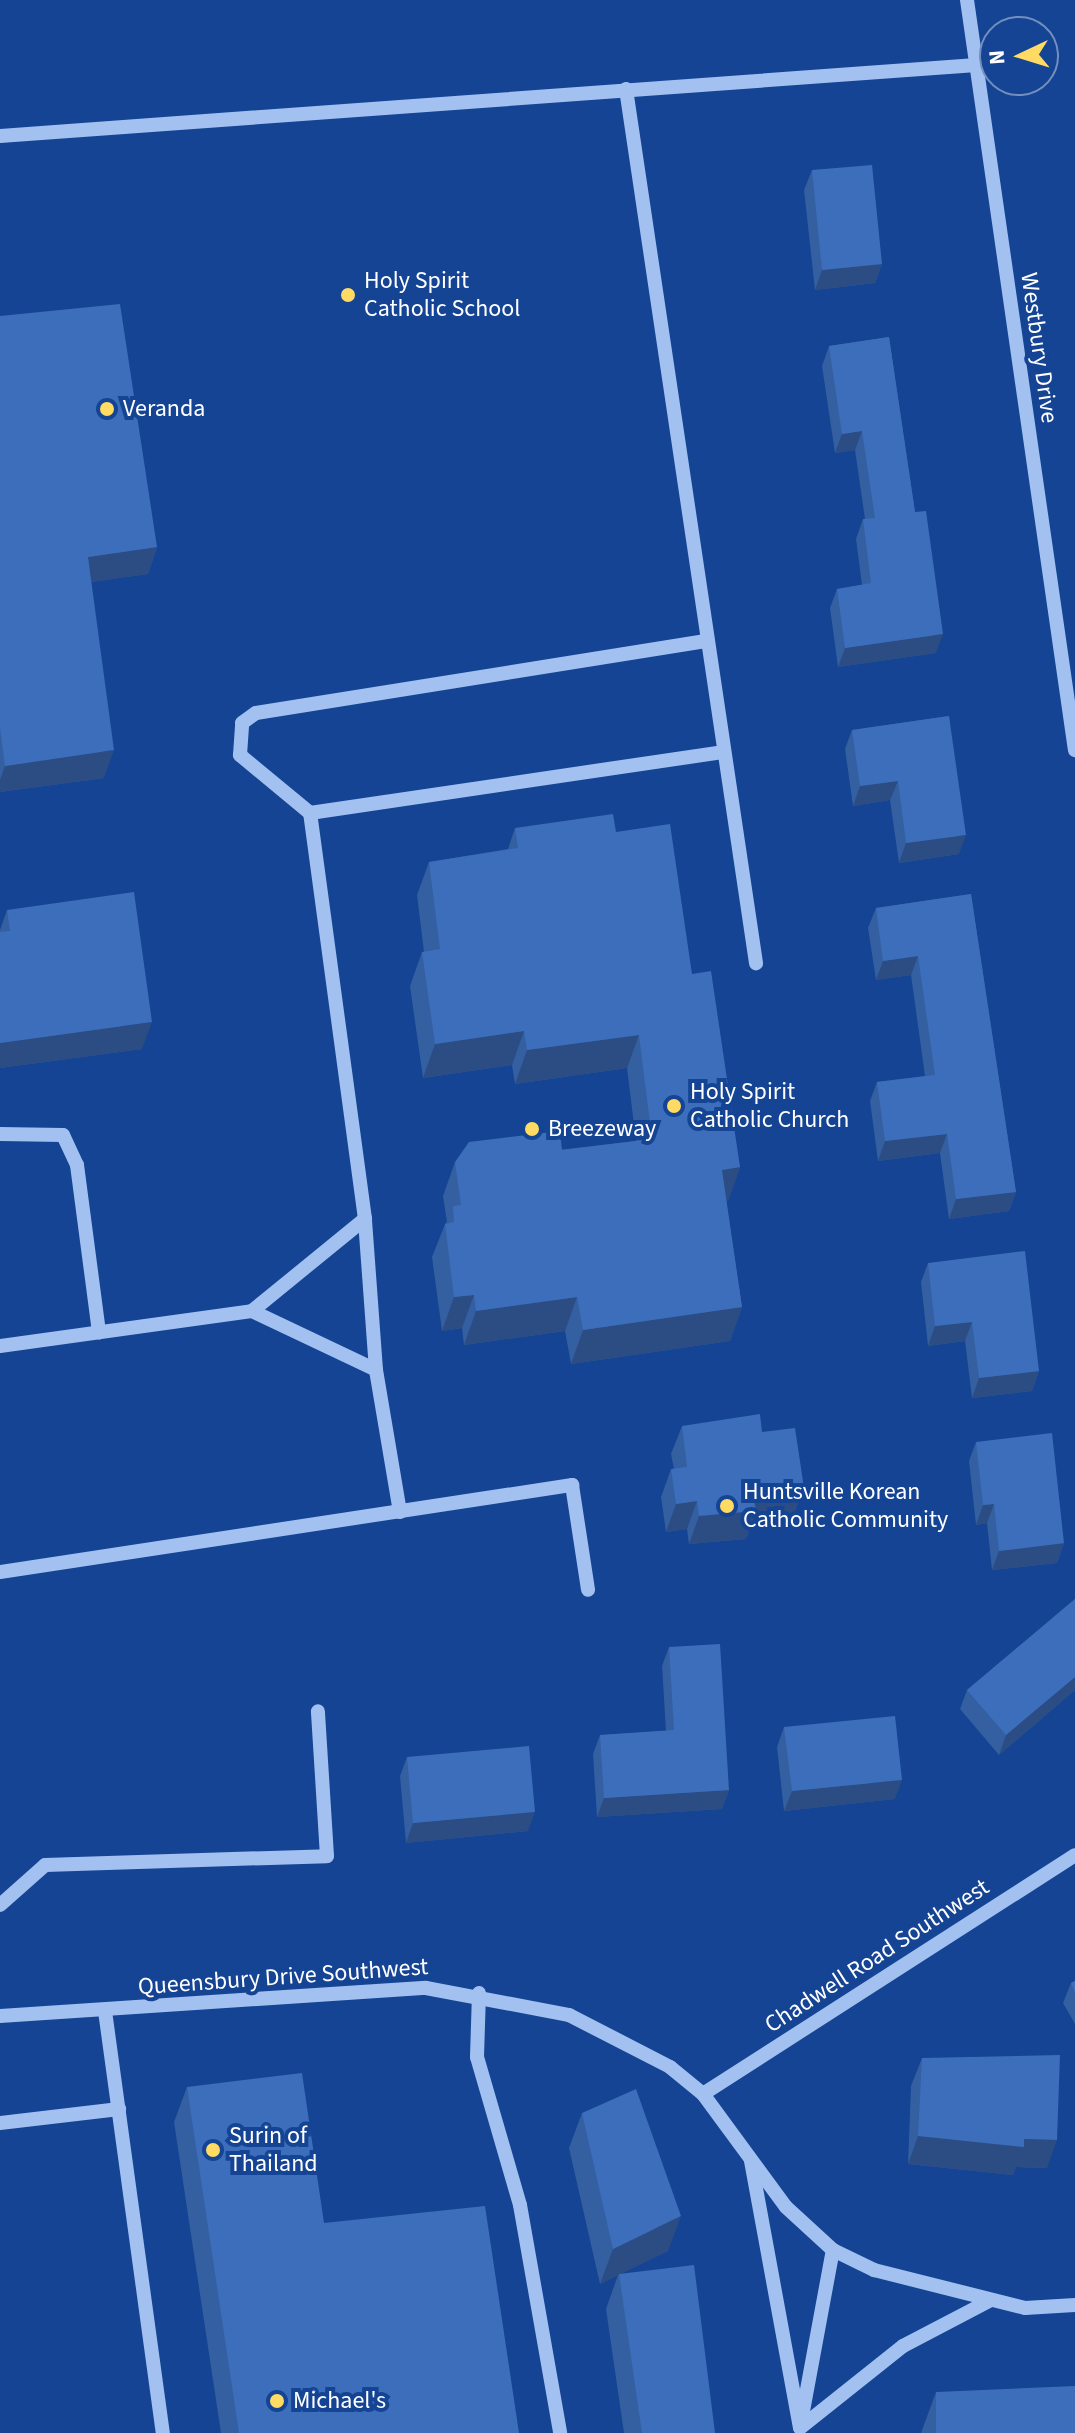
<!DOCTYPE html>
<html>
<head>
<meta charset="utf-8">
<style>
	body { margin:0 }
	#map { position:relative; width:1075px; height:2433px; overflow:hidden; background:#144493; font-family:"Source Sans 3",sans-serif }
	div>[style] { position:absolute }
	.minor>* { height:14px; margin:-7px; padding:0 7px; transform-origin:7px; border-radius:7px; background:#a2c1f1 }
	.wall>* { inset:0; background:#345fa1 }
	.shaded-wall>* { inset:0; background:#2b4d83 }
	.building>* { inset:0; background:#3d6ebb }
	.dots>* { width:22px; height:22px; translate:-50% -50%; box-sizing:border-box; border:4px solid #144493; border-radius:50% }
	span { translate:-50% -50%; white-space:nowrap; text-align:center; line-height:1.15; -webkit-text-stroke:8px #144493; paint-order:stroke }
	.poi-label { font-size:24px; color:#fff }
	.left { translate:0 -50%; text-align:left }
	.street-label { font-size:24px; color:#fff }
	.north { position:absolute; left:979px; top:16px; width:80px; height:80px; box-sizing:border-box; background:#144493; border:2px solid #728fbe; border-radius:50%; rotate:266deg; font-size:22px; font-weight:700; line-height:32px; text-align:center; color:#fff }
	.north::after { content:''; display:block; margin:auto; width:28px; height:36px; background:#ffdb63; clip-path:polygon(50% 0,100% 100%,50% 72%,0 100%) }
</style>
</head>
<body>
<div id="map">
	<div class="minor">
		<div style="left:967px;top:0;width:758px;rotate:81.81deg"></div>
		<div style="left:626px;top:89px;width:884px;rotate:81.54deg"></div>
		<div style="left:0;top:136px;width:979px;rotate:-4.16deg"></div>
		<div style="left:310px;top:813px;width:91px;rotate:-140.4deg"></div>
		<div style="left:240px;top:755px;width:32px;rotate:-86deg"></div>
		<div style="left:242px;top:723px;width:17px;rotate:-36deg"></div>
		<div style="left:256px;top:713px;width:457px;rotate:-9.1deg"></div>
		<div style="left:0;top:1134px;width:63px;rotate:0.9deg"></div>
		<div style="left:63px;top:1135px;width:33px;rotate:65deg"></div>
		<div style="left:77px;top:1165px;width:169px;rotate:82.5deg"></div>
		<div style="left:252px;top:1311px;width:146px;rotate:-39.2deg"></div>
		<div style="left:0;top:1346px;width:254px;rotate:-7.9deg"></div>
		<div style="left:252px;top:1311px;width:137px;rotate:25.4deg"></div>
		<div style="left:400px;top:1512px;width:144px;rotate:-99.6deg"></div>
		<div style="left:376px;top:1370px;width:151px;rotate:-94.2deg"></div>
		<div style="left:365px;top:1219px;width:410px;rotate:-97.7deg"></div>
		<div style="left:310px;top:813px;width:417px;rotate:-8.4deg"></div>
		<div style="left:0;top:1572px;width:579px;rotate:-8.65deg"></div>
		<div style="left:572px;top:1485px;width:106px;rotate:81.3deg"></div>
		<div style="left:0;top:1905px;width:60px;rotate:-41.6deg"></div>
		<div style="left:45px;top:1865px;width:282px;rotate:-1.8deg"></div>
		<div style="left:327px;top:1856px;width:145px;rotate:-93.6deg"></div>
		<div style="left:479px;top:1993px;width:64px;rotate:91.8deg"></div>
		<div style="left:477px;top:2057px;width:154px;rotate:73.8deg"></div>
		<div style="left:520px;top:2205px;width:231px;rotate:80deg"></div>
		<div style="left:105px;top:2011px;width:426px;rotate:82.2deg"></div>
		<div style="left:0;top:2016px;width:427px;rotate:-3.8deg"></div>
		<div style="left:426px;top:1988px;width:146px;rotate:10.7deg"></div>
		<div style="left:569px;top:2015px;width:114px;rotate:27.2deg"></div>
		<div style="left:670px;top:2067px;width:43px;rotate:39.3deg"></div>
		<div style="left:703px;top:2094px;width:140px;rotate:53.7deg"></div>
		<div style="left:786px;top:2207px;width:64px;rotate:42.5deg"></div>
		<div style="left:833px;top:2250px;width:46px;rotate:26deg"></div>
		<div style="left:874px;top:2270px;width:156px;rotate:14.1deg"></div>
		<div style="left:1025px;top:2308px;width:50px;rotate:-3.4deg"></div>
		<div style="left:703px;top:2094px;width:442px;rotate:-32.7deg"></div>
		<div style="left:0;top:2123px;width:120px;rotate:-6.7deg"></div>
		<div style="left:751px;top:2161px;width:271px;rotate:79.6deg"></div>
		<div style="left:801px;top:2422px;width:175px;rotate:-79.5deg"></div>
		<div style="left:800px;top:2428px;width:132px;rotate:-38.5deg"></div>
		<div style="left:903px;top:2346px;width:99px;rotate:-27.6deg"></div>
	</div>
	<div class="wall">
		<div style="clip-path:polygon(812px 170px,882px 264px,875px 283px,815px 290px,804px 190px)"></div>
		<div style="clip-path:polygon(0 316px,157px 547px,148px 574px,91px 582px,104px 778px,0 792px)"></div>
		<div style="clip-path:polygon(889px 337px,936px 653px,838px 667px,830px 608px,837px 589px,862px 585px,856px 539px,863px 519px,865px 519px,855px 450px,835px 453px,822px 366px,829px 346px)"></div>
		<div style="clip-path:polygon(949px 716px,959px 854px,899px 863px,890px 800px,853px 806px,845px 749px,852px 730px)"></div>
		<div style="clip-path:polygon(515px 828px,616px 832px,692px 974px,740px 1167px,728px 1201px,726px 1201px,742px 1307px,730px 1341px,571px 1364px,565px 1331px,464px 1345px,462px 1328px,442px 1331px,432px 1257px,445px 1224px,447px 1222px,443px 1196px,455px 1162px,636px 1141px,627px 1068px,515px 1084px,512px 1065px,423px 1078px,410px 986px,422px 952px,424px 952px,417px 895px,429px 862px,508px 849px)"></div>
		<div style="clip-path:polygon(971px 894px,1016px 1192px,1009px 1211px,949px 1219px,940px 1153px,878px 1161px,870px 1101px,877px 1082px,925px 1076px,911px 975px,876px 980px,868px 928px,876px 908px)"></div>
		<div style="clip-path:polygon(7px 910px,142px 1049px,0 1068px,0 930px)"></div>
		<div style="clip-path:polygon(928px 1263px,1039px 1371px,1032px 1391px,972px 1398px,965px 1341px,928px 1346px,921px 1282px)"></div>
		<div style="clip-path:polygon(682px 1426px,762px 1432px,804px 1488px,793px 1516px,752px 1522px,746px 1539px,689px 1544px,687px 1529px,666px 1532px,661px 1497px,671px 1469px,674px 1469px,671px 1454px)"></div>
		<div style="clip-path:polygon(976px 1442px,1064px 1543px,1057px 1563px,992px 1570px,987px 1523px,976px 1525px,969px 1461px)"></div>
		<div style="clip-path:polygon(1075px 1599px,1075px 1690px,999px 1755px,960px 1709px,967px 1690px)"></div>
		<div style="clip-path:polygon(669px 1647px,729px 1790px,722px 1809px,597px 1817px,593px 1754px,600px 1735px,666px 1731px,662px 1666px)"></div>
		<div style="clip-path:polygon(784px 1727px,895px 1799px,784px 1811px,777px 1747px)"></div>
		<div style="clip-path:polygon(407px 1757px,528px 1831px,406px 1843px,400px 1776px)"></div>
		<div style="clip-path:polygon(1075px 1981px,1075px 2024px,1063px 2003px,1071px 1983px)"></div>
		<div style="clip-path:polygon(922px 2058px,1047px 2168px,1016px 2167px,1013px 2175px,908px 2164px,911px 2086px)"></div>
		<div style="clip-path:polygon(187px 2087px,324px 2223px,519px 2433px,221px 2433px,174px 2122px)"></div>
		<div style="clip-path:polygon(582px 2113px,668px 2251px,620px 2274px,715px 2433px,624px 2433px,606px 2309px,618px 2275px,600px 2284px,569px 2148px)"></div>
		<div style="clip-path:polygon(936px 2392px,1075px 2433px,921px 2433px)"></div>
	</div>
	<div class="shaded-wall">
		<div style="clip-path:polygon(882px 264px,875px 283px,815px 290px,822px 270px)"></div>
		<div style="clip-path:polygon(862px 431px,855px 450px,835px 453px,842px 434px)"></div>
		<div style="clip-path:polygon(157px 547px,148px 574px,78px 584px,88px 557px)"></div>
		<div style="clip-path:polygon(943px 634px,936px 653px,838px 667px,845px 648px)"></div>
		<div style="clip-path:polygon(114px 750px,104px 778px,0 792px,0 780px,5px 766px)"></div>
		<div style="clip-path:polygon(898px 781px,890px 800px,853px 806px,860px 786px)"></div>
		<div style="clip-path:polygon(966px 835px,959px 854px,899px 863px,906px 843px)"></div>
		<div style="clip-path:polygon(918px 956px,911px 975px,876px 980px,883px 961px)"></div>
		<div style="clip-path:polygon(152px 1022px,142px 1049px,0 1068px,0 1043px)"></div>
		<div style="clip-path:polygon(524px 1031px,512px 1065px,423px 1078px,435px 1044px)"></div>
		<div style="clip-path:polygon(639px 1035px,627px 1068px,515px 1084px,527px 1050px)"></div>
		<div style="clip-path:polygon(947px 1134px,940px 1153px,878px 1161px,885px 1141px)"></div>
		<div style="clip-path:polygon(740px 1167px,728px 1201px,710px 1204px,722px 1170px)"></div>
		<div style="clip-path:polygon(1016px 1192px,1009px 1211px,949px 1219px,956px 1199px)"></div>
		<div style="clip-path:polygon(474px 1295px,462px 1328px,442px 1331px,454px 1297px)"></div>
		<div style="clip-path:polygon(577px 1297px,565px 1331px,464px 1345px,476px 1311px)"></div>
		<div style="clip-path:polygon(742px 1307px,730px 1341px,571px 1364px,583px 1330px)"></div>
		<div style="clip-path:polygon(972px 1322px,965px 1341px,928px 1346px,935px 1326px)"></div>
		<div style="clip-path:polygon(1039px 1371px,1032px 1391px,972px 1398px,979px 1378px)"></div>
		<div style="clip-path:polygon(804px 1488px,793px 1516px,752px 1522px,746px 1539px,689px 1544px,699px 1516px,753px 1495px)"></div>
		<div style="clip-path:polygon(697px 1501px,687px 1529px,666px 1532px,676px 1504px)"></div>
		<div style="clip-path:polygon(994px 1504px,987px 1523px,976px 1525px,983px 1505px)"></div>
		<div style="clip-path:polygon(1064px 1543px,1057px 1563px,992px 1570px,999px 1551px)"></div>
		<div style="clip-path:polygon(1075px 1677px,1075px 1690px,999px 1755px,1006px 1735px)"></div>
		<div style="clip-path:polygon(902px 1780px,895px 1799px,784px 1811px,792px 1791px)"></div>
		<div style="clip-path:polygon(729px 1790px,722px 1809px,597px 1817px,604px 1798px)"></div>
		<div style="clip-path:polygon(535px 1812px,528px 1831px,406px 1843px,413px 1823px)"></div>
		<div style="clip-path:polygon(918px 2136px,1024px 2139px,1057px 2140px,1047px 2168px,1016px 2167px,1013px 2175px,908px 2164px)"></div>
		<div style="clip-path:polygon(681px 2216px,668px 2251px,600px 2284px,613px 2249px)"></div>
	</div>
	<div class="building">
		<div style="clip-path:polygon(872px 165px,882px 264px,822px 270px,812px 170px)"></div>
		<div style="clip-path:polygon(120px 304px,157px 547px,88px 557px,114px 750px,5px 766px,0 728px,0 316px)"></div>
		<div style="clip-path:polygon(889px 337px,915px 512px,926px 511px,943px 634px,845px 648px,837px 589px,871px 583px,863px 519px,875px 518px,862px 431px,842px 434px,829px 346px)"></div>
		<div style="clip-path:polygon(949px 716px,966px 835px,906px 843px,898px 781px,860px 786px,852px 730px)"></div>
		<div style="clip-path:polygon(613px 814px,616px 832px,670px 824px,692px 974px,711px 971px,740px 1167px,722px 1170px,742px 1307px,583px 1330px,577px 1297px,476px 1311px,474px 1295px,454px 1297px,445px 1224px,454px 1222px,453px 1206px,461px 1205px,455px 1162px,469px 1142px,560px 1131px,562px 1150px,652px 1139px,639px 1035px,527px 1050px,524px 1031px,435px 1044px,422px 952px,440px 949px,429px 862px,518px 848px,515px 828px)"></div>
		<div style="clip-path:polygon(134px 892px,152px 1022px,0 1043px,0 932px,10px 931px,7px 910px)"></div>
		<div style="clip-path:polygon(971px 894px,1016px 1192px,956px 1199px,947px 1134px,885px 1141px,877px 1082px,935px 1075px,918px 956px,883px 961px,876px 908px)"></div>
		<div style="clip-path:polygon(1025px 1251px,1039px 1371px,979px 1378px,972px 1322px,935px 1326px,928px 1263px)"></div>
		<div style="clip-path:polygon(760px 1414px,762px 1432px,795px 1428px,804px 1488px,753px 1495px,756px 1511px,699px 1516px,697px 1501px,676px 1504px,671px 1469px,687px 1467px,682px 1426px)"></div>
		<div style="clip-path:polygon(1052px 1433px,1064px 1543px,999px 1551px,994px 1504px,983px 1505px,976px 1442px)"></div>
		<div style="clip-path:polygon(1075px 1599px,1075px 1677px,1006px 1735px,967px 1690px)"></div>
		<div style="clip-path:polygon(720px 1644px,729px 1790px,604px 1798px,600px 1735px,674px 1730px,669px 1647px)"></div>
		<div style="clip-path:polygon(895px 1716px,902px 1780px,792px 1791px,784px 1727px)"></div>
		<div style="clip-path:polygon(529px 1746px,535px 1812px,413px 1823px,407px 1757px)"></div>
		<div style="clip-path:polygon(1075px 1981px,1075px 1992px,1071px 1983px)"></div>
		<div style="clip-path:polygon(1060px 2055px,1057px 2140px,1024px 2139px,1024px 2147px,918px 2136px,922px 2058px)"></div>
		<div style="clip-path:polygon(302px 2073px,324px 2223px,485px 2206px,519px 2433px,239px 2433px,187px 2087px)"></div>
		<div style="clip-path:polygon(636px 2089px,681px 2216px,613px 2249px,582px 2113px)"></div>
		<div style="clip-path:polygon(694px 2265px,715px 2433px,642px 2433px,619px 2274px)"></div>
		<div style="clip-path:polygon(1075px 2386px,1075px 2433px,936px 2433px,936px 2392px)"></div>
	</div>
	<div class="dots">
		<div style="left:348px;top:295px;background:#ffdb63"></div>
		<div style="left:107px;top:409px;background:#ffdb63"></div>
		<div style="left:674px;top:1106px;background:#ffdb63"></div>
		<div style="left:532px;top:1129px;background:#ffdb63"></div>
		<div style="left:727px;top:1506px;background:#ffdb63"></div>
		<div style="left:213px;top:2150px;background:#ffdb63"></div>
		<div style="left:277px;top:2401px;background:#ffdb63"></div>
	</div>
	<div class="poi-label">
		<span class="left" style="left:364px;top:295px">Holy Spirit<br>Catholic School</span>
		<span class="left" style="left:123px;top:409px">Veranda</span>
		<span class="left" style="left:690px;top:1106px">Holy Spirit<br>Catholic Church</span>
		<span class="left" style="left:548px;top:1129px">Breezeway</span>
		<span class="left" style="left:743px;top:1506px">Huntsville Korean<br>Catholic Community</span>
		<span class="left" style="left:229px;top:2150px">Surin of<br>Thailand</span>
		<span class="left" style="left:293px;top:2401px">Michael's</span>
	</div>
	<div class="street-label">
		<span style="left:1039px;top:348px;rotate:82deg">Westbury Drive</span>
		<span style="left:877px;top:1956px;rotate:-33deg">Chadwell Road Southwest</span>
		<span style="left:283px;top:1977px;rotate:-4deg">Queensbury Drive Southwest</span>
	</div>
	<div class="north">N</div>
</div>
</body>
</html>
